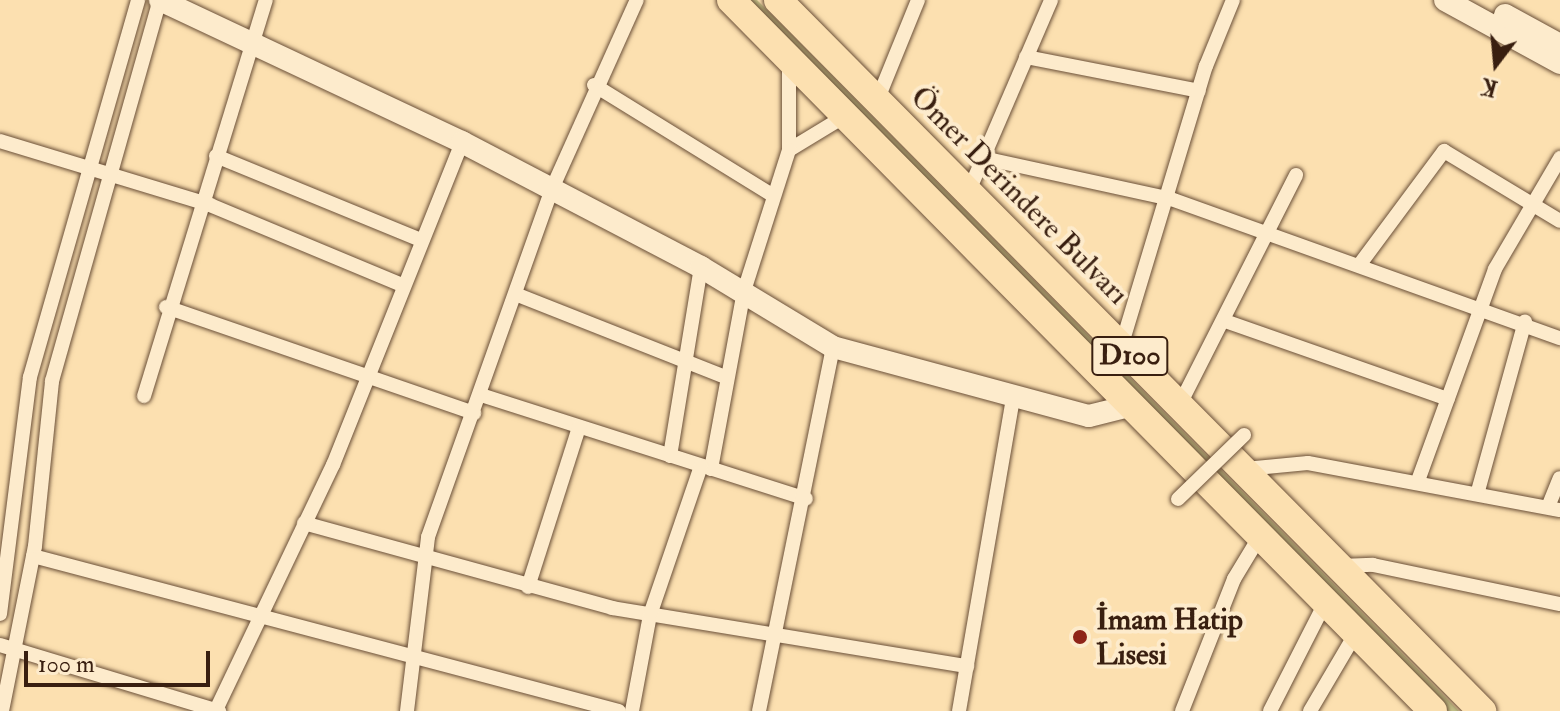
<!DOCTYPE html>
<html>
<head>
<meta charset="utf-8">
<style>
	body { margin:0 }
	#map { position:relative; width:1560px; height:711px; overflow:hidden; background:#fce0b0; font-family:"IM FELL Double Pica",serif }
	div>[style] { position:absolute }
	.green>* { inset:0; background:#c4c187 }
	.roads { filter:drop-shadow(0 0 2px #6a4f38) drop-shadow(0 0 2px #6a4f38) }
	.street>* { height:14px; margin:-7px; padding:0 7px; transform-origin:7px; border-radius:7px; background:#fdebcc }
	.secondary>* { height:22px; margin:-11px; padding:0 11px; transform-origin:11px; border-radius:11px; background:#fdebcc }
	.highway>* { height:28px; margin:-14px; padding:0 14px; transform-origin:14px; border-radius:14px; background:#fce0b0 }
	.bridges { filter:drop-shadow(0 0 2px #6a4f38) drop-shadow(0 0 2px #6a4f38) }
	.street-bridge>* { height:14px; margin:-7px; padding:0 7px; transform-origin:7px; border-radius:7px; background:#fdebcc }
	.dots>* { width:22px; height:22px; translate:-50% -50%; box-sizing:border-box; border:4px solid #fdebcc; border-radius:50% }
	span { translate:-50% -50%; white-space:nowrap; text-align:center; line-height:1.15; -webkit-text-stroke:8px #fdebcc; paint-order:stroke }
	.shield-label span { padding:2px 6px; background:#fdebcc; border:2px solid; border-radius:6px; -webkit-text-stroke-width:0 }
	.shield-label { font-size:28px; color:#391f10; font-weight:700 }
	.street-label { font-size:30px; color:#391f10 }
	.poi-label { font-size:30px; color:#391f10; font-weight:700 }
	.left { translate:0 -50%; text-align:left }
	.north { position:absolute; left:1456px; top:24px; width:80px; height:80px; -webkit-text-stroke:6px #fdebcc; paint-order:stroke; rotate:196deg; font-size:22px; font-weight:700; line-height:32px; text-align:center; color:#391f10 }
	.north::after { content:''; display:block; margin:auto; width:28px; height:36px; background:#391f10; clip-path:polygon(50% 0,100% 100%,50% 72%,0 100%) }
	.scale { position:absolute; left:24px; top:651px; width:186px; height:36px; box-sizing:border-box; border:4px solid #391f10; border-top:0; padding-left:10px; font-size:24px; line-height:28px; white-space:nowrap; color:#391f10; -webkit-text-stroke:6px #fdebcc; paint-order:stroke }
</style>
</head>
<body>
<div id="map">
	<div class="green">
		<div style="clip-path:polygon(744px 0,757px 0,1459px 711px,1448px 711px)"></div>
	</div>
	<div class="roads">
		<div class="street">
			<div style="left:1026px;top:57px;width:176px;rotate:11.1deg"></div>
			<div style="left:789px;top:61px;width:89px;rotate:90deg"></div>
			<div style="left:789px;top:150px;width:66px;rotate:-31.3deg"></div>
			<div style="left:594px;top:85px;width:211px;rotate:31.7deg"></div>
			<div style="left:877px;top:101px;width:109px;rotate:-67.9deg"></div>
			<div style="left:0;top:141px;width:220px;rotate:16.9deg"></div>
			<div style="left:210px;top:205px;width:208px;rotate:22.6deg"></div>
			<div style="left:216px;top:156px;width:222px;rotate:22.3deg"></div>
			<div style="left:983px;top:158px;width:192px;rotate:12.3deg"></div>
			<div style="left:1171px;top:199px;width:413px;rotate:19.7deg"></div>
			<div style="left:968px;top:193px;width:210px;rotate:-66.7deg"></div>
			<div style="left:1360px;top:264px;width:141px;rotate:-53.4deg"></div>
			<div style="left:1444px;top:151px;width:135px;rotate:31.1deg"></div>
			<div style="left:518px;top:295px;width:220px;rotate:21.6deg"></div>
			<div style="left:166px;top:307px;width:326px;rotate:19deg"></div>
			<div style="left:1225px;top:321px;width:236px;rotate:19.3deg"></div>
			<div style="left:1121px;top:347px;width:294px;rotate:-73.2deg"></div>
			<div style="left:1206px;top:66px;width:71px;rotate:-67.8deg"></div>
			<div style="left:481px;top:395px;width:341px;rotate:17.7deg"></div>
			<div style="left:144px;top:396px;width:414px;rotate:-72.9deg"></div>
			<div style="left:1179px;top:406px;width:259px;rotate:-63.1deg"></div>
			<div style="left:670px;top:456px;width:192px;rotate:-80.7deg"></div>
			<div style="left:711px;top:469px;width:181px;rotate:-79.5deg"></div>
			<div style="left:744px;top:291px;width:148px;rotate:-72.3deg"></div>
			<div style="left:1245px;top:469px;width:63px;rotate:-5.4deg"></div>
			<div style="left:1308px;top:463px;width:256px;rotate:10.6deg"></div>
			<div style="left:1419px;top:478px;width:222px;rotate:-70deg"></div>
			<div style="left:1495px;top:269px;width:129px;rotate:-59.6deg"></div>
			<div style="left:1478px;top:491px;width:176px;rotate:-74.5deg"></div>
			<div style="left:1548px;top:507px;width:31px;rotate:-68deg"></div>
			<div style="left:304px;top:523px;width:320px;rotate:15.4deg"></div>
			<div style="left:612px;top:608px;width:360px;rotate:9.3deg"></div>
			<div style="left:33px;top:556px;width:606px;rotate:14.82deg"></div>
			<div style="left:1340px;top:566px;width:33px;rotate:-2deg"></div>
			<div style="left:1373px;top:565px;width:191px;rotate:11.8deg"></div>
			<div style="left:528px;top:587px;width:168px;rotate:-72.3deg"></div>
			<div style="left:0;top:614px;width:239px;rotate:-82.8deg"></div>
			<div style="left:30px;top:377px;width:392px;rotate:-74deg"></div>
			<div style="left:0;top:645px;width:229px;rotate:16.8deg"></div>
			<div style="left:216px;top:710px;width:272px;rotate:-64.5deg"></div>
			<div style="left:333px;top:465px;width:348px;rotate:-68.2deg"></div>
			<div style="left:2px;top:711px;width:168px;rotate:-78.7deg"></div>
			<div style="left:35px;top:546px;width:166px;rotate:-84.1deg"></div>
			<div style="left:52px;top:381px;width:396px;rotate:-74.2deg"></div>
			<div style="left:407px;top:711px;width:175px;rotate:-83.1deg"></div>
			<div style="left:428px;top:537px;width:367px;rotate:-70.4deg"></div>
			<div style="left:551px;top:191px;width:209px;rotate:-65.8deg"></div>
			<div style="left:632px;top:711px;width:98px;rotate:-79.4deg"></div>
			<div style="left:650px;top:615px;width:157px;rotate:-71.1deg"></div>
			<div style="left:759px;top:711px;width:371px;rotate:-78.5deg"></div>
			<div style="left:959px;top:711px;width:318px;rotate:-80.2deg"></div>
			<div style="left:1182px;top:711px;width:142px;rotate:-68.5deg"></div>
			<div style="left:1234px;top:579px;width:50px;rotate:-58.8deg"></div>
			<div style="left:1270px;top:711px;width:123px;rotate:-63deg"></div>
			<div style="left:1310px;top:711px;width:91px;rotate:-59.5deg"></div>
		</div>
		<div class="secondary">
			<div style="left:160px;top:0;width:334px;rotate:25.2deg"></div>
			<div style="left:462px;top:142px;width:270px;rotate:27.6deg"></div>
			<div style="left:701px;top:267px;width:154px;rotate:31.2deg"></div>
			<div style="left:833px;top:347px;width:265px;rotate:15.1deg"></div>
			<div style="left:1089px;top:416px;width:45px;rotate:-14deg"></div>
			<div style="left:1445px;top:0;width:131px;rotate:28.7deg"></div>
			<div style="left:1505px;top:15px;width:63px;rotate:28.6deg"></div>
		</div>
		<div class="highway">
			<div style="left:731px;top:0;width:999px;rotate:45.36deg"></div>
			<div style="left:778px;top:0;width:1001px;rotate:45.28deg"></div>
		</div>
	</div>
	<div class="bridges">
		<div class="street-bridge">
			<div style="left:1178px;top:499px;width:92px;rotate:-44.1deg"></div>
		</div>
	</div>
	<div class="dots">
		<div style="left:1080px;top:637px;background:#8f2418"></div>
	</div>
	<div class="shield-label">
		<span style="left:1130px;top:356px">D100</span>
	</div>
	<div class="street-label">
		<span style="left:1019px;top:196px;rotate:45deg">Ömer Derindere Bulvarı</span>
	</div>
	<div class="poi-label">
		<span class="left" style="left:1096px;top:637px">İmam Hatip<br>Lisesi</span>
	</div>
	<div class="north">K</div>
	<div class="scale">100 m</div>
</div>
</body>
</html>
